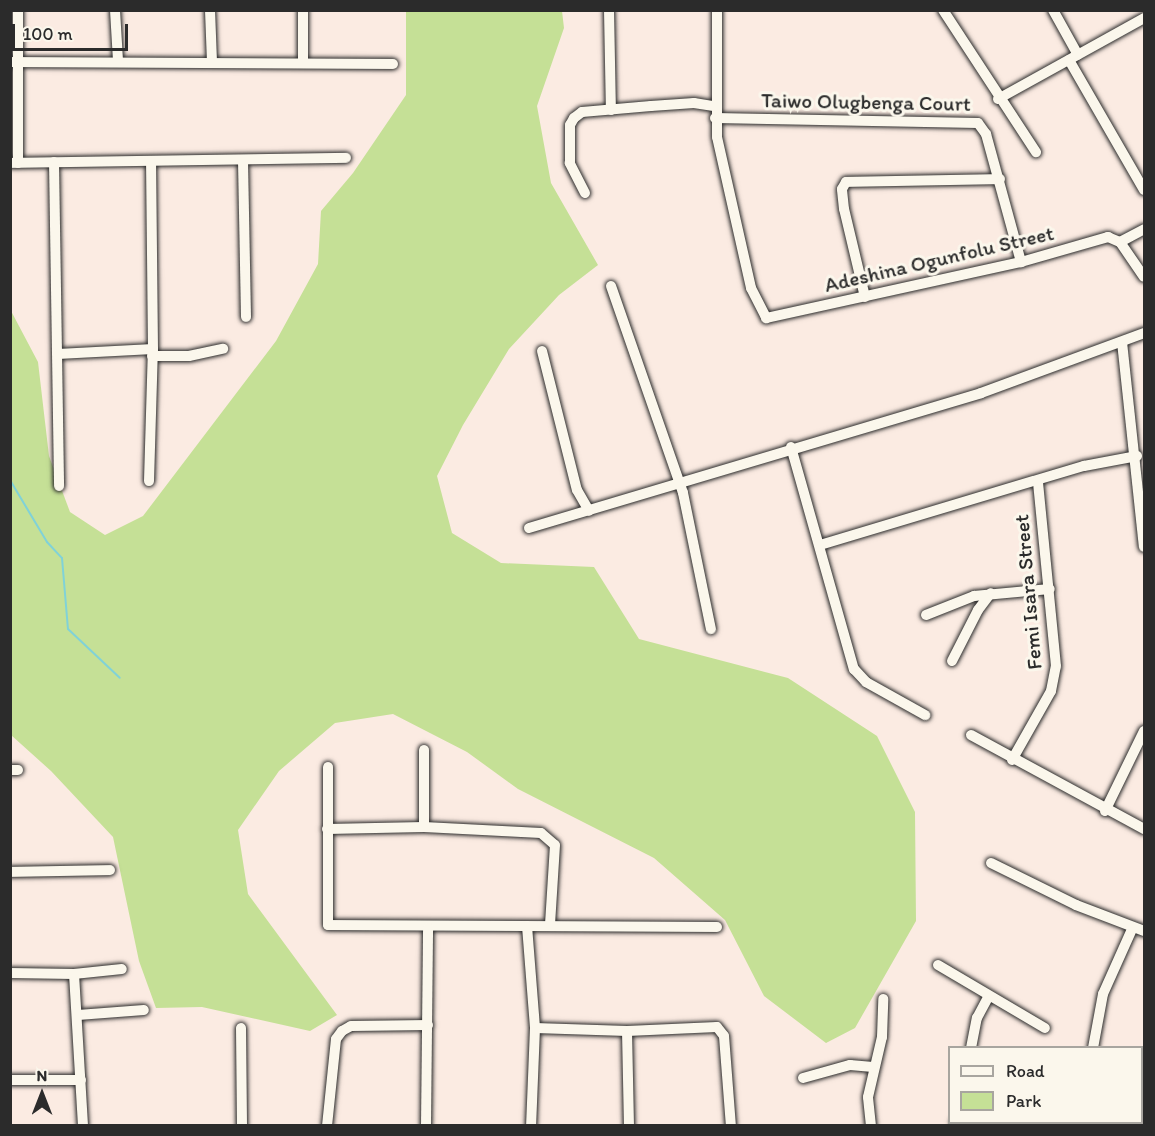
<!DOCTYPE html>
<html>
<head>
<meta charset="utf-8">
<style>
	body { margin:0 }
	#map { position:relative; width:1155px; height:1136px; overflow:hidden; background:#fbebe2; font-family:Itim,sans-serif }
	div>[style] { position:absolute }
	.green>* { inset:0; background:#c5e096 }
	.stream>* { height:2px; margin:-1px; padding:0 1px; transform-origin:1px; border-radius:1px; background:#80d2d8 }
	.roads { filter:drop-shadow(0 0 2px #2b2b2b) drop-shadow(0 0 2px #2b2b2b) }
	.minor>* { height:10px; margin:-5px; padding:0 5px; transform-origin:5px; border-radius:5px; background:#fbf7ec }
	span { translate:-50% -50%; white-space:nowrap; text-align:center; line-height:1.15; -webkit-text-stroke:6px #fbf7ec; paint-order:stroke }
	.street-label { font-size:21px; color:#2b2b2b }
	.frame { position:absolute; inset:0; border:12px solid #2b2b2b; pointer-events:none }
	.legend { position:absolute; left:948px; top:1046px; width:195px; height:78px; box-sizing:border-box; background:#fbf7ec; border:2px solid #a8a59f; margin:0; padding:8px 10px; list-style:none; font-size:18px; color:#2b2b2b }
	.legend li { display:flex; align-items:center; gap:12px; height:30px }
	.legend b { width:30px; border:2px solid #a8a59f }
	.north { position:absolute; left:12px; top:1064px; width:60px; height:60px; -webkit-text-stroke:4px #fbf7ec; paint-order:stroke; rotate:0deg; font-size:16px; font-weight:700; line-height:24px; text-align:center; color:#2b2b2b }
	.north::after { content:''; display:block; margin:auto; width:21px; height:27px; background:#2b2b2b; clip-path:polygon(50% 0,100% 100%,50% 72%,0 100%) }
	.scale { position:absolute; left:12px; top:24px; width:116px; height:27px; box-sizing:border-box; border:3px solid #2b2b2b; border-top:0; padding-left:8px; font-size:18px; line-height:21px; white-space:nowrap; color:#2b2b2b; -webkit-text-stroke:4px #fbf7ec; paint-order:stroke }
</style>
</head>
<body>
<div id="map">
	<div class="green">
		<div style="clip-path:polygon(406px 11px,562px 11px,564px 28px,537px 106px,551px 183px,598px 265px,559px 295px,509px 349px,463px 425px,437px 476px,452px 533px,501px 563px,594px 567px,639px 639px,788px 678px,877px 736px,915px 812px,916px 921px,855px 1028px,826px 1043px,764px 996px,725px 920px,654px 858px,518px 789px,467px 752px,393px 714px,335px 723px,279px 771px,238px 830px,248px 894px,337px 1015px,310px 1031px,202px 1007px,156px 1008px,139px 961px,113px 837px,51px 771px,11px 735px,10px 309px,38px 362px,49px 456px,70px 512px,105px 535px,143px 516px,276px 341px,318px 264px,321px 211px,353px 173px,406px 95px)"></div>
	</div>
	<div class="stream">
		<div style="left:10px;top:480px;width:72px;rotate:59.2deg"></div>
		<div style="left:47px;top:542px;width:22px;rotate:47deg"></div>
		<div style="left:62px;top:558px;width:71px;rotate:85.2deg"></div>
		<div style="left:68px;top:629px;width:71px;rotate:43.3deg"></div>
	</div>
	<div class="roads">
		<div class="minor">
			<div style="left:115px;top:10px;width:50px;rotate:86.6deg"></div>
			<div style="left:210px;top:10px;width:51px;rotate:87.8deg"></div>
			<div style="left:609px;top:10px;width:100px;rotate:88.9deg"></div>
			<div style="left:717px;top:10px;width:127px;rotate:90deg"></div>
			<div style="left:717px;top:137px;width:155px;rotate:77.3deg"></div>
			<div style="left:751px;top:288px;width:34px;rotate:63deg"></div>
			<div style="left:766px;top:318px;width:261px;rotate:-12.4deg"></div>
			<div style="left:1021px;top:262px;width:91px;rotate:-16deg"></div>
			<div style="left:1108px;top:237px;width:13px;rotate:23deg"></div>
			<div style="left:943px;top:10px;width:170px;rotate:56.8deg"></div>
			<div style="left:1053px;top:10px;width:51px;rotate:60.9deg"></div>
			<div style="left:1069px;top:60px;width:150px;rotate:60deg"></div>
			<div style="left:10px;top:62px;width:383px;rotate:0.3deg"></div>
			<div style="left:303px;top:63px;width:53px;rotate:-90deg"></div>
			<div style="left:998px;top:99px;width:167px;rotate:-29deg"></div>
			<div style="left:715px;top:118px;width:263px;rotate:1.1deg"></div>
			<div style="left:978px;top:123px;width:14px;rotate:54deg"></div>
			<div style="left:986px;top:134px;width:133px;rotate:74.7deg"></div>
			<div style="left:243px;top:161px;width:156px;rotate:88.9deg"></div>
			<div style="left:54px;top:162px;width:324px;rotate:89.1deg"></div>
			<div style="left:10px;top:163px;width:336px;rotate:-0.9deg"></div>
			<div style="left:18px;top:163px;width:153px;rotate:-90deg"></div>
			<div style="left:585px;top:193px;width:34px;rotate:-117deg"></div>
			<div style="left:570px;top:163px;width:38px;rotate:-90deg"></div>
			<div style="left:570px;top:125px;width:8px;rotate:-60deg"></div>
			<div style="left:574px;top:118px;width:10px;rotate:-37deg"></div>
			<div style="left:582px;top:112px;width:69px;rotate:-5deg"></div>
			<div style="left:651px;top:106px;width:43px;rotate:-4deg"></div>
			<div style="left:694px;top:103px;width:20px;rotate:9deg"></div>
			<div style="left:1120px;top:242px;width:42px;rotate:55.6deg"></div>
			<div style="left:1120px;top:242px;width:27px;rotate:-28deg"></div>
			<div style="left:611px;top:286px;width:219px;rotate:70.8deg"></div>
			<div style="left:683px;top:493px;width:139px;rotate:78.4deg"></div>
			<div style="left:865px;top:297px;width:90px;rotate:-103.4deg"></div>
			<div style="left:844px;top:209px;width:20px;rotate:-96deg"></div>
			<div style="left:842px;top:189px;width:8px;rotate:-60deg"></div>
			<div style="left:846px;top:182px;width:154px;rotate:-1.1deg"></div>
			<div style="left:1122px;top:342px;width:206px;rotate:83.9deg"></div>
			<div style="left:542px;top:351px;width:143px;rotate:75.9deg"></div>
			<div style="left:577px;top:490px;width:24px;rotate:60deg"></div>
			<div style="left:58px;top:354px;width:95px;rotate:-3deg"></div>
			<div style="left:153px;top:349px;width:187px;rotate:-90.6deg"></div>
			<div style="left:152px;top:356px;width:37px"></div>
			<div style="left:189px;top:356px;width:35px;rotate:-12deg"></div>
			<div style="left:791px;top:447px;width:231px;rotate:74.2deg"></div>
			<div style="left:854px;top:669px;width:18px;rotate:47deg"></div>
			<div style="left:866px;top:682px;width:68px;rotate:29.2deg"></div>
			<div style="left:149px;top:481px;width:132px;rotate:-88.3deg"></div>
			<div style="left:529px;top:528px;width:472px;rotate:-16.6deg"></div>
			<div style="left:981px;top:393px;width:174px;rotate:-20.2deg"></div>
			<div style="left:820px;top:545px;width:276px;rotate:-16.7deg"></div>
			<div style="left:1084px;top:466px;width:54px;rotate:-10.7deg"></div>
			<div style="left:926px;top:615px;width:52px;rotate:-21.6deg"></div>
			<div style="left:974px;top:596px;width:76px;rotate:-5.3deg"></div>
			<div style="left:952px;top:661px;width:57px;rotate:-63deg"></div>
			<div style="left:978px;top:610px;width:21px;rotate:-53deg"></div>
			<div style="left:971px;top:735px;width:197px;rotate:28.5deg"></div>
			<div style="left:424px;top:750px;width:77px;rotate:90deg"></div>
			<div style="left:1012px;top:760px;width:79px;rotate:-60.5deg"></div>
			<div style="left:1051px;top:691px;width:25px;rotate:-79deg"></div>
			<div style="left:1056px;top:666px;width:185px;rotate:-95.6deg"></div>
			<div style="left:328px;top:767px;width:158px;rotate:90deg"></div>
			<div style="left:328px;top:925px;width:389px;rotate:0.3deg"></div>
			<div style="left:10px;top:770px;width:8px"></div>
			<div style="left:1105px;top:811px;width:89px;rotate:-64deg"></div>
			<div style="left:327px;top:829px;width:97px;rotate:-1.2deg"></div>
			<div style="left:424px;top:827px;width:117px;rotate:2.9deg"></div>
			<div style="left:541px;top:833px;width:18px;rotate:41deg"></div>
			<div style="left:555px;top:845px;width:79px;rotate:93.6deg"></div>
			<div style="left:991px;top:863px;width:95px;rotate:26.3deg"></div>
			<div style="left:1076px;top:905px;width:73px;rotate:20.9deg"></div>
			<div style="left:10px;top:872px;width:100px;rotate:-1.1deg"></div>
			<div style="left:527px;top:926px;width:102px;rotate:85.5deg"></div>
			<div style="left:535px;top:1028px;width:98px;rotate:92.3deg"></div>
			<div style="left:938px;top:965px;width:124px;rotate:30.5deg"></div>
			<div style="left:10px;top:973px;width:64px;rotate:0.9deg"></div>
			<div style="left:74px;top:974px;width:48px;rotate:-5.9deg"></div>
			<div style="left:74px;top:974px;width:152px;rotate:86.6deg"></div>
			<div style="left:78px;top:1015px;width:66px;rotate:-4.3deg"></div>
			<div style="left:241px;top:1028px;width:98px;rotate:89.4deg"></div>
			<div style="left:535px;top:1028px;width:92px;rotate:1.9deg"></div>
			<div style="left:627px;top:1031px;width:90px;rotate:-2.5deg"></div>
			<div style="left:717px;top:1027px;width:11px;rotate:52deg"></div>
			<div style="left:724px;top:1036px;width:90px;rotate:85.6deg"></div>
			<div style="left:627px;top:1031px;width:95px;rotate:88.8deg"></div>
			<div style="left:971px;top:1048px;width:31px;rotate:-79deg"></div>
			<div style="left:977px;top:1018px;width:24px;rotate:-62deg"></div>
			<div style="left:1093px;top:1048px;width:55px;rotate:-79.5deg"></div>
			<div style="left:1103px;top:994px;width:73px;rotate:-65.9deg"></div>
			<div style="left:803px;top:1078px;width:49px;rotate:-15.5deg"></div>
			<div style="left:850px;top:1065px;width:23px;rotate:5deg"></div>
			<div style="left:1142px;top:1079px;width:2px;rotate:27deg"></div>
			<div style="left:10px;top:1080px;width:71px"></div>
			<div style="left:327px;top:1126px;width:87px;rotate:-84.1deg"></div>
			<div style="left:336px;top:1039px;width:10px;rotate:-53deg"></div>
			<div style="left:342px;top:1031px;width:10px;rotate:-29deg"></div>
			<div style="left:351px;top:1026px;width:77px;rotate:-0.7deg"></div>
			<div style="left:426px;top:1126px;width:198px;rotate:-89.4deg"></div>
			<div style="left:871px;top:1126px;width:29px;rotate:-96deg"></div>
			<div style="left:868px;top:1097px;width:62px;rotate:-76.9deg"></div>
			<div style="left:882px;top:1037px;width:38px;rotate:-88deg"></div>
			<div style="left:956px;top:1126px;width:4px;rotate:-90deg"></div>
		</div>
	</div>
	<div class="street-label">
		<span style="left:866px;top:102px;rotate:1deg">Taiwo Olugbenga Court</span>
		<span style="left:939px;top:259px;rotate:-13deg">Adeshina Ogunfolu Street</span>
		<span style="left:1028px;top:592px;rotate:-95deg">Femi Isara Street</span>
	</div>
	<div class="frame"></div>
	<ul class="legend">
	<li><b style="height:8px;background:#fbf7ec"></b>Road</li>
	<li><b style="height:16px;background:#c5e096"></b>Park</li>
	</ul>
	<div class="north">N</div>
	<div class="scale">100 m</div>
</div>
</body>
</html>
